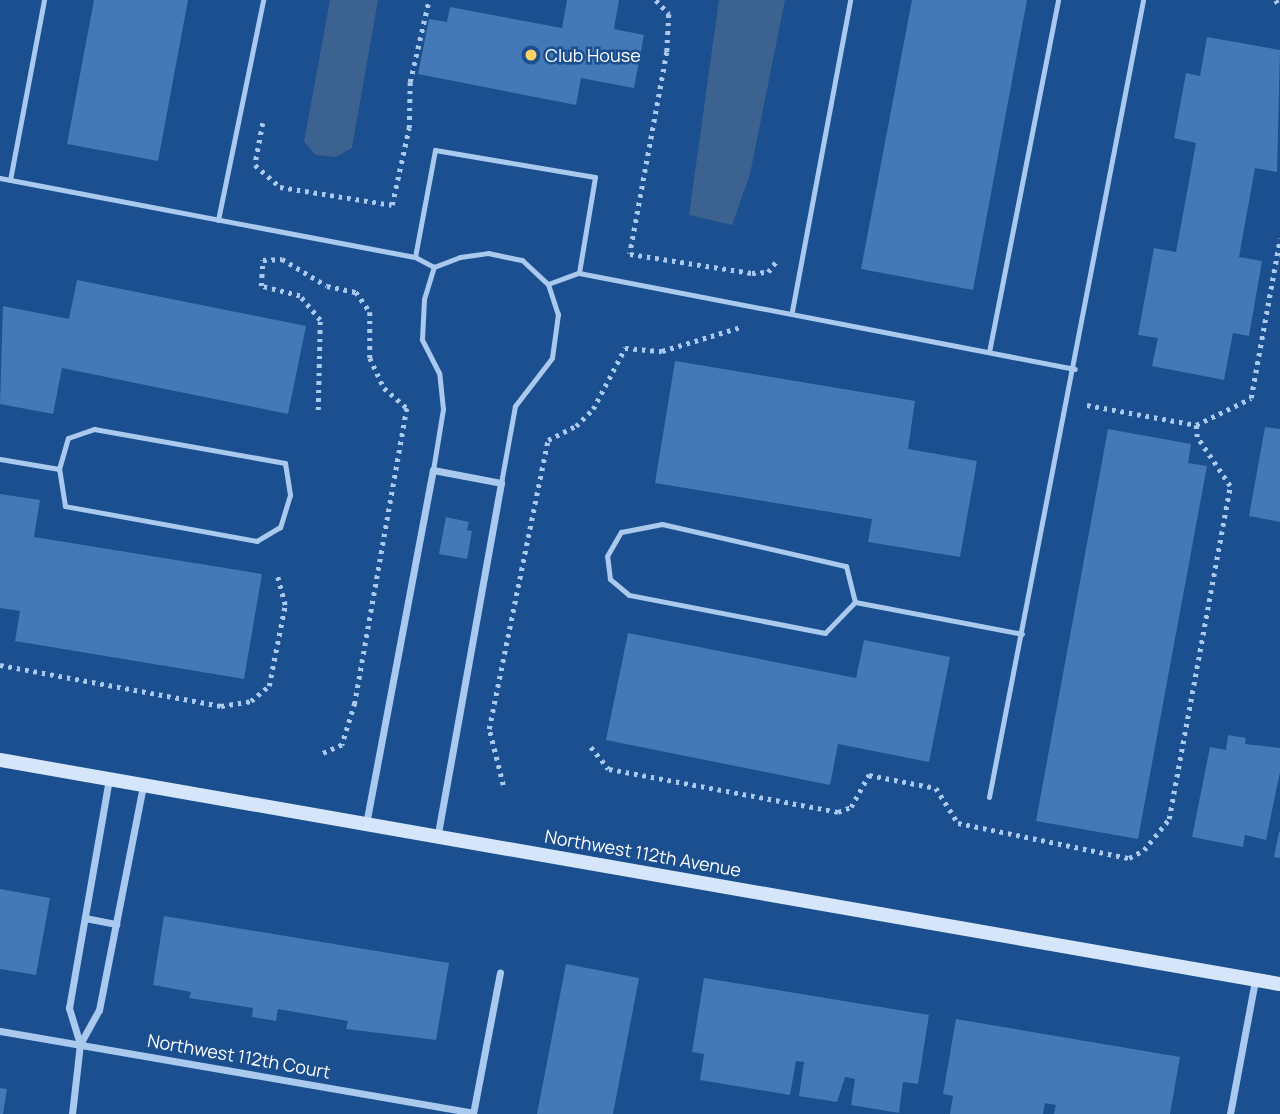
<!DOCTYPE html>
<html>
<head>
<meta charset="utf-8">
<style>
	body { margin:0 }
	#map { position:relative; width:1280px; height:1114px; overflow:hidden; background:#1b4f8f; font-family:Manrope,sans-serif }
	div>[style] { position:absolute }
	.water>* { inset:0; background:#3c6290 }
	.building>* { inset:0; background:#4478b7 }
	.path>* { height:4.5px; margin-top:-2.25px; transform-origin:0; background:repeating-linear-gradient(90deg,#a9c9ee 0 3.5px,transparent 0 8.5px) }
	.lane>* { height:5px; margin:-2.5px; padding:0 2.5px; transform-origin:2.5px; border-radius:2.5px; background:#a9c9ee }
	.street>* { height:7px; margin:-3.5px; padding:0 3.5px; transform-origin:3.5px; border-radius:3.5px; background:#a9c9ee }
	.secondary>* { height:14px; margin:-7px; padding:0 7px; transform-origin:7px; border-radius:7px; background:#d6e6fa }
	.dots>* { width:19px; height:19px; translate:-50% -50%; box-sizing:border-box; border:4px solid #1b4f8f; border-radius:50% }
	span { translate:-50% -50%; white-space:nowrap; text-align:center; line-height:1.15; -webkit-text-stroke:5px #1b4f8f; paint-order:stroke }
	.poi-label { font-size:18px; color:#fff }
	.left { translate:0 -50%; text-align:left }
	.street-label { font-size:18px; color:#fff }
</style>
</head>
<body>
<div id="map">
	<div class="water">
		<div style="clip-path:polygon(330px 0,378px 0,352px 148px,336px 157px,316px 155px,304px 142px)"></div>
		<div style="clip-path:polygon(719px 0,785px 0,750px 174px,732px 225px,689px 215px)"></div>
	</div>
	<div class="building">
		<div style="clip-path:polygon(94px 0,188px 0,158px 161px,67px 144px)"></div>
		<div style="clip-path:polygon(567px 0,619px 0,614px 29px,644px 35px,634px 88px,581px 78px,576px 105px,418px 74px,429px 19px,447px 22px,450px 7px,562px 28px)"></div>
		<div style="clip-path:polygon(912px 0,1027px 0,973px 290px,861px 269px)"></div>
		<div style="clip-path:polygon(1207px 37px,1280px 50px,1277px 172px,1255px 168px,1239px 257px,1262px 261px,1249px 336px,1233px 333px,1224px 380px,1152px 366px,1158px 338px,1138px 335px,1154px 248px,1176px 252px,1196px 143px,1174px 138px,1186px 73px,1200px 76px)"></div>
		<div style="clip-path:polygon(77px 280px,306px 326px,288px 414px,62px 368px,53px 414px,0 404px,3px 306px,69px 319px)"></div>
		<div style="clip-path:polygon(675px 361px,915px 401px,908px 449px,977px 461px,960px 557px,868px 542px,872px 519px,655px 483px)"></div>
		<div style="clip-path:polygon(1265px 427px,1280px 429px,1280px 522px,1249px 516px)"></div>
		<div style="clip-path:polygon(1108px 429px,1191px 444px,1188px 463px,1207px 466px,1138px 839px,1036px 821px)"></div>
		<div style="clip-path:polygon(0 494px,40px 500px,34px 537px,262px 574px,244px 679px,15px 641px,20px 611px,0 608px)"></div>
		<div style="clip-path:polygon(446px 517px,469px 522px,467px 530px,472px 531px,467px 559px,439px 554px)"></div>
		<div style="clip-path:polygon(628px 633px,856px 678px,864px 640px,950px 657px,929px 762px,838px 744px,830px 785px,606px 740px)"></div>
		<div style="clip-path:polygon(1228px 735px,1246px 738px,1245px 744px,1280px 748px,1280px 772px,1266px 840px,1245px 835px,1243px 847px,1192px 837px,1210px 747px,1226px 750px)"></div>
		<div style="clip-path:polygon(1279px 832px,1280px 832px,1280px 858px,1274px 857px)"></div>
		<div style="clip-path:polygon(0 889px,50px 898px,36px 975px,0 969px)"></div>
		<div style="clip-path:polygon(164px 916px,449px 963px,436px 1040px,346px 1029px,348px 1021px,278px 1009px,276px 1021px,252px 1017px,253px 1008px,189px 998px,191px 992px,153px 985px)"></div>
		<div style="clip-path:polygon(566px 964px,639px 978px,613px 1114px,537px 1114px)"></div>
		<div style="clip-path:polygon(704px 978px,929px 1015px,918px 1084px,903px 1082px,899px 1113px,851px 1105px,855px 1079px,845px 1077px,837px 1102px,799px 1096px,804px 1062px,796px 1061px,790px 1095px,700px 1080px,704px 1054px,692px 1052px)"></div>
		<div style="clip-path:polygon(956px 1019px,1180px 1057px,1170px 1114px,1054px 1114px,1056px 1105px,1045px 1103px,1043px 1114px,950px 1114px,953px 1096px,943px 1094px)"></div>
		<div style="clip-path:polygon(0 1088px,7px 1089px,3px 1114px,0 1114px)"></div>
	</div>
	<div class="path">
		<div style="left:656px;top:0;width:19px;rotate:47deg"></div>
		<div style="left:669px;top:14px;width:38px;rotate:93deg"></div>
		<div style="left:667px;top:52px;width:205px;rotate:100.4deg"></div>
		<div style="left:630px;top:254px;width:123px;rotate:8.9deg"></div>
		<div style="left:752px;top:273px;width:16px;rotate:-4deg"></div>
		<div style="left:768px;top:272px;width:16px;rotate:-52deg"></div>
		<div style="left:1276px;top:0;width:8px;rotate:60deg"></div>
		<div style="left:263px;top:123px;width:43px;rotate:100.8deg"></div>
		<div style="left:255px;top:165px;width:33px;rotate:41deg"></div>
		<div style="left:280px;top:187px;width:113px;rotate:9.1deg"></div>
		<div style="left:392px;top:205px;width:79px;rotate:-77.6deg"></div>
		<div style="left:409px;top:128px;width:46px;rotate:-88.8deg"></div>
		<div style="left:410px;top:82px;width:84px;rotate:-77deg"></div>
		<div style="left:1087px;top:405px;width:111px;rotate:10.4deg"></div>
		<div style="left:318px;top:410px;width:90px;rotate:-88.7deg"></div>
		<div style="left:320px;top:320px;width:31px;rotate:-130deg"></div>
		<div style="left:300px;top:296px;width:40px;rotate:-165.6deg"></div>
		<div style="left:261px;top:286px;width:26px;rotate:-86deg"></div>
		<div style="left:263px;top:260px;width:19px;rotate:-3deg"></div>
		<div style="left:282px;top:259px;width:52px;rotate:31deg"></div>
		<div style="left:327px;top:286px;width:30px;rotate:12deg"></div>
		<div style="left:356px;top:292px;width:24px;rotate:55deg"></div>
		<div style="left:370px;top:312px;width:46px;rotate:90deg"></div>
		<div style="left:370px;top:358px;width:33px;rotate:65deg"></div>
		<div style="left:384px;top:388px;width:30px;rotate:41deg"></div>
		<div style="left:407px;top:408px;width:300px;rotate:100deg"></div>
		<div style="left:355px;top:703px;width:44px;rotate:107.2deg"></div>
		<div style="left:342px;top:745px;width:24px;rotate:156deg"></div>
		<div style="left:0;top:665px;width:225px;rotate:10.5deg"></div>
		<div style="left:221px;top:706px;width:30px;rotate:-9deg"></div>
		<div style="left:251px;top:701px;width:23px;rotate:-40deg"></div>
		<div style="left:269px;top:686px;width:83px;rotate:-78.8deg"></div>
		<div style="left:285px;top:605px;width:30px;rotate:-105deg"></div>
		<div style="left:591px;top:747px;width:28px;rotate:51deg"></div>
		<div style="left:609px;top:769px;width:233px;rotate:10.6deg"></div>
		<div style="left:838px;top:812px;width:14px;rotate:-21deg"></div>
		<div style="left:851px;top:807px;width:37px;rotate:-61deg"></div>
		<div style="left:869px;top:775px;width:68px;rotate:11deg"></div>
		<div style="left:936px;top:788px;width:41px;rotate:57.8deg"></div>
		<div style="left:958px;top:823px;width:175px;rotate:11.6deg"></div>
		<div style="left:1129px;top:858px;width:17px;rotate:-28deg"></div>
		<div style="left:1144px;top:850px;width:40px;rotate:-51deg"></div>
		<div style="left:1169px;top:819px;width:339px;rotate:-79.6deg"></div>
		<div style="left:1230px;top:486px;width:59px;rotate:-124deg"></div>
		<div style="left:1197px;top:437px;width:12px;rotate:-95deg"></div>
		<div style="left:1196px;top:425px;width:61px;rotate:-26.1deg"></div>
		<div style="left:1251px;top:398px;width:162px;rotate:-79.7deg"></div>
		<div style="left:503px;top:785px;width:58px;rotate:-104deg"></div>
		<div style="left:489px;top:729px;width:295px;rotate:-78.5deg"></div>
		<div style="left:548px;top:440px;width:31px;rotate:-27deg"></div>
		<div style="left:576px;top:426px;width:24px;rotate:-45deg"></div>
		<div style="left:593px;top:409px;width:69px;rotate:-62.3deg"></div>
		<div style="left:625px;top:348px;width:37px;rotate:5deg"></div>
		<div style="left:662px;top:351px;width:83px;rotate:-16.9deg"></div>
	</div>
	<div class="lane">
		<div style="left:0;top:178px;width:422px;rotate:10.8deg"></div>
		<div style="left:415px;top:257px;width:109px;rotate:-79.4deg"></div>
		<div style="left:435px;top:150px;width:162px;rotate:9.6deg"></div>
		<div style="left:595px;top:177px;width:97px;rotate:99.5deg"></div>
		<div style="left:579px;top:273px;width:505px;rotate:10.95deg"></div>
		<div style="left:10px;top:180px;width:183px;rotate:-79.3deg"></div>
		<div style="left:218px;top:220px;width:225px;rotate:-78.4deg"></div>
		<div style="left:415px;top:257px;width:21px;rotate:28deg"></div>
		<div style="left:548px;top:284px;width:33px;rotate:-20deg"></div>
		<div style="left:792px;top:311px;width:316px;rotate:-79.4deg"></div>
		<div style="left:989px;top:352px;width:359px;rotate:-78.9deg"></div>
		<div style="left:94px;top:429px;width:194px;rotate:10.1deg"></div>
		<div style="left:285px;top:463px;width:32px;rotate:81deg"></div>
		<div style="left:290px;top:495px;width:34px;rotate:107deg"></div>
		<div style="left:280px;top:527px;width:27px;rotate:149deg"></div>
		<div style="left:257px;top:541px;width:195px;rotate:-169.7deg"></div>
		<div style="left:65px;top:506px;width:37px;rotate:-99deg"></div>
		<div style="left:59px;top:469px;width:32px;rotate:-74deg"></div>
		<div style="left:68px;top:438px;width:28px;rotate:-19deg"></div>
		<div style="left:0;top:459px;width:60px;rotate:9.6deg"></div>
		<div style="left:433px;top:470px;width:62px;rotate:-80.7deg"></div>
		<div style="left:443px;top:409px;width:36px;rotate:-96deg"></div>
		<div style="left:439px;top:373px;width:38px;rotate:-117deg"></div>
		<div style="left:422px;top:339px;width:40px;rotate:-87.1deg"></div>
		<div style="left:424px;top:299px;width:34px;rotate:-73deg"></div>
		<div style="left:434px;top:267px;width:28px;rotate:-21deg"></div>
		<div style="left:460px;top:257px;width:28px;rotate:-8deg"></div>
		<div style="left:488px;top:253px;width:35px;rotate:12deg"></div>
		<div style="left:522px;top:260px;width:35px;rotate:43deg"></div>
		<div style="left:548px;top:284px;width:32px;rotate:72deg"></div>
		<div style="left:558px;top:314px;width:44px;rotate:97.8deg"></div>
		<div style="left:552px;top:358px;width:61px;rotate:127.6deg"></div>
		<div style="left:515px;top:406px;width:78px;rotate:100.3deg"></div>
		<div style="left:855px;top:602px;width:43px;rotate:134.1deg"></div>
		<div style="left:825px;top:633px;width:200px;rotate:-169deg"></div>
		<div style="left:629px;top:595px;width:25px;rotate:-140deg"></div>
		<div style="left:610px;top:579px;width:23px;rotate:-97deg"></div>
		<div style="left:607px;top:556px;width:28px;rotate:-60deg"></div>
		<div style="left:621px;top:532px;width:42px;rotate:-11deg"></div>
		<div style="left:662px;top:524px;width:189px;rotate:12.9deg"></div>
		<div style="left:846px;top:566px;width:37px;rotate:76deg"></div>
		<div style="left:855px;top:602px;width:170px;rotate:10.8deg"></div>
		<div style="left:989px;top:797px;width:812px;rotate:-79.06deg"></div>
	</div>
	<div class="street">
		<div style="left:366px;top:824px;width:360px;rotate:-79.3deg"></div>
		<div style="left:433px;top:470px;width:69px;rotate:10.8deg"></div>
		<div style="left:501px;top:483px;width:360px;rotate:100.2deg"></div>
		<div style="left:85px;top:918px;width:32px;rotate:11deg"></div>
		<div style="left:0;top:1031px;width:480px;rotate:9.8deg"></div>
		<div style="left:80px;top:1044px;width:38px;rotate:-107deg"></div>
		<div style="left:69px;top:1008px;width:232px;rotate:-80.1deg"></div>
		<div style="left:72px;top:1114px;width:70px;rotate:-83.5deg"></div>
		<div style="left:80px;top:1044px;width:39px;rotate:-61deg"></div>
		<div style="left:99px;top:1010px;width:229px;rotate:-78.9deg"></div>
		<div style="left:473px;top:1114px;width:144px;rotate:-79.2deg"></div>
		<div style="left:1230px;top:1114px;width:136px;rotate:-79.4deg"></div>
	</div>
	<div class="secondary">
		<div style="left:0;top:760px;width:1299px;rotate:9.93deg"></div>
	</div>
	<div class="dots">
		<div style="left:531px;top:55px;background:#ffd166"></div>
	</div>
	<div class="poi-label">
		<span class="left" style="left:545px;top:55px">Club House</span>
	</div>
	<div class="street-label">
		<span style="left:643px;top:853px;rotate:10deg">Northwest 112th Avenue</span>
		<span style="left:239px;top:1056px;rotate:10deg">Northwest 112th Court</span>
	</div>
</div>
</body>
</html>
